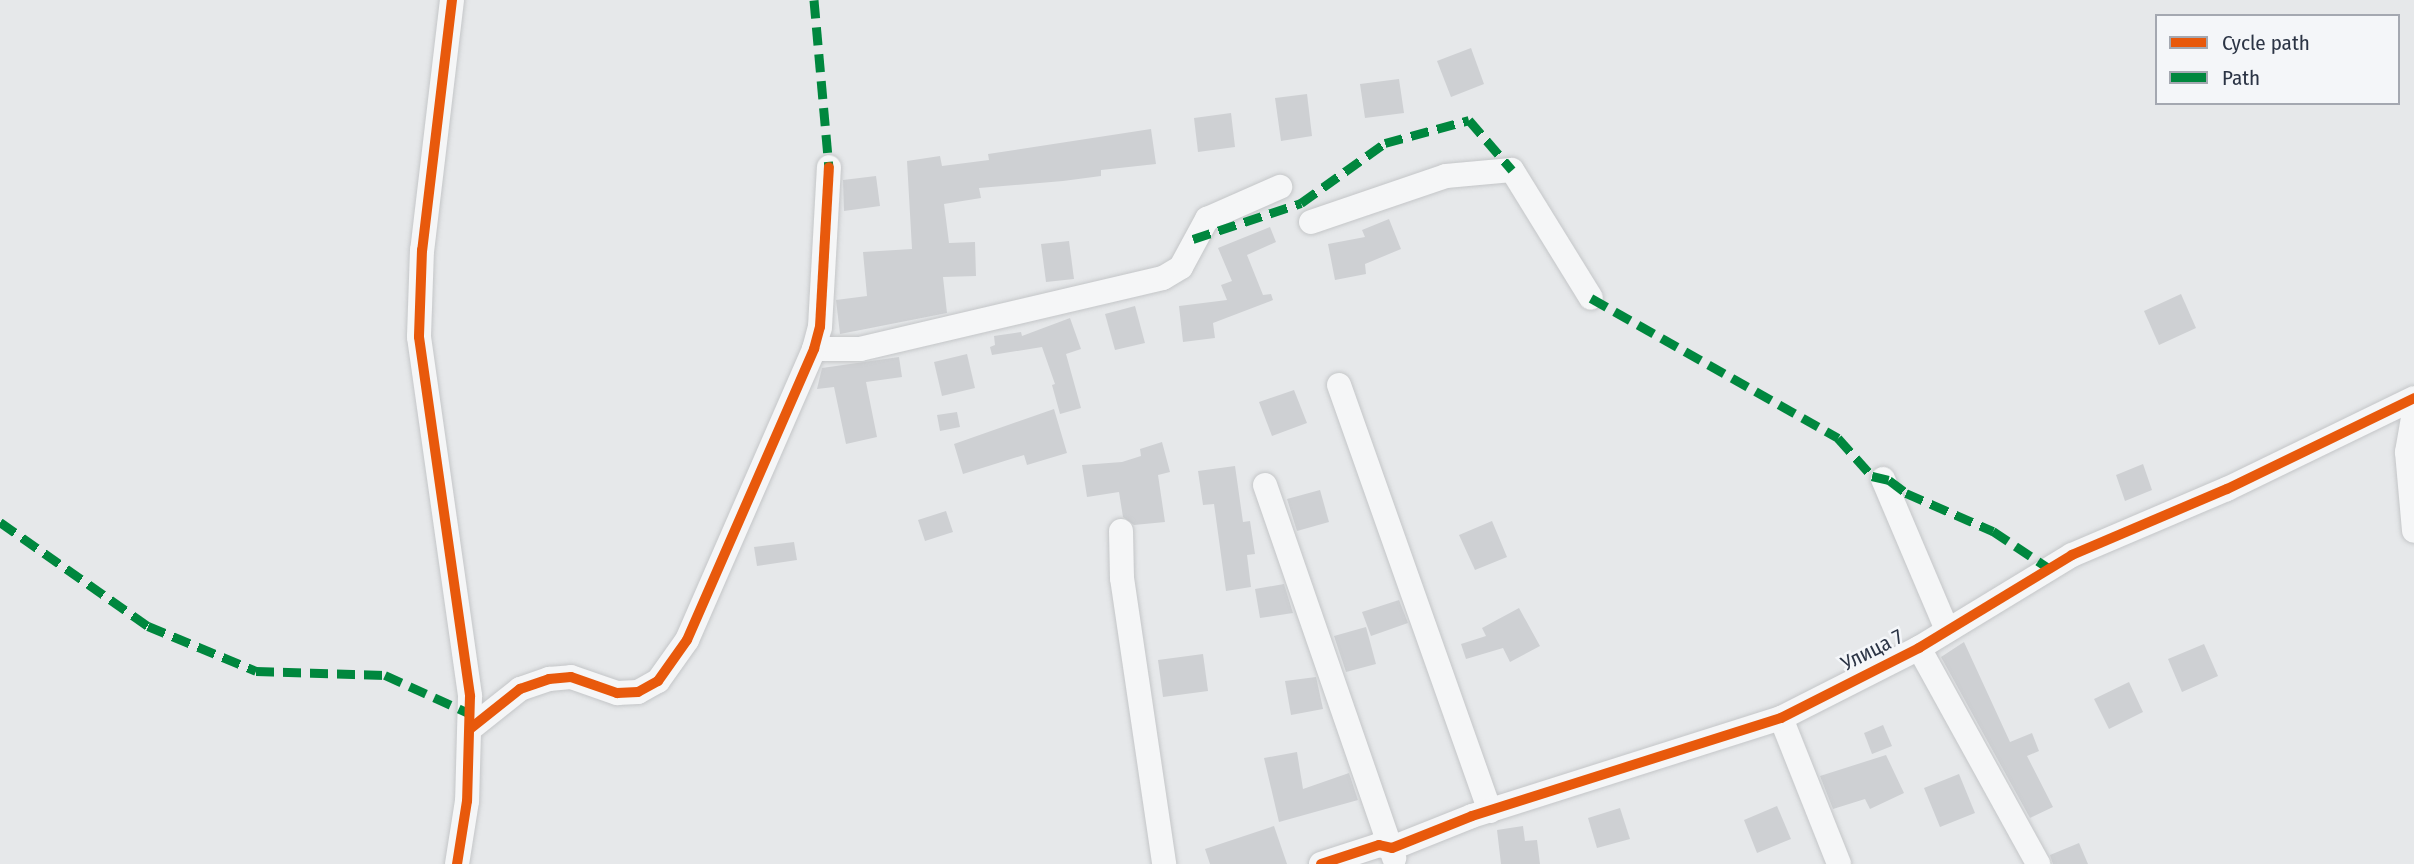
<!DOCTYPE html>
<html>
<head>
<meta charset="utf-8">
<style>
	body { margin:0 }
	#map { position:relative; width:2414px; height:864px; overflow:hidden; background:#e6e8ea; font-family:"Fira Sans Condensed",sans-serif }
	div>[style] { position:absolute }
	.building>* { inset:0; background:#ced0d3 }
	.roads { filter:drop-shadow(0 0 2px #c4c6c8) drop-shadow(0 0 2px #c4c6c8) }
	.minor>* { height:24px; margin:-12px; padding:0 12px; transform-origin:12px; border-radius:12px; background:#f5f6f7 }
	.quiet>* { height:9px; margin-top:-4.5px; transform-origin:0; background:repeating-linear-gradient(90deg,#00873e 0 18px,transparent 0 27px) }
	.cycleway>* { height:10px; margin:-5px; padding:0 5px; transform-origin:5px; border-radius:5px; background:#e8590c }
	span { translate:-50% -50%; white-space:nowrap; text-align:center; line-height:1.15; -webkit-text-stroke:5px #f4f6f9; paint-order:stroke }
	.street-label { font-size:21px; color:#2b3445 }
	.legend { position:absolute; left:2155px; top:14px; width:245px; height:91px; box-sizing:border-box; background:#f4f6f9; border:2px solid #a4a8b1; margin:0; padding:9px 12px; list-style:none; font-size:21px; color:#2b3445 }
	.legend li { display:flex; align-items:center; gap:14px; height:35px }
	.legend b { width:35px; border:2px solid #a4a8b1 }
</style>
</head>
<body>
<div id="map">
	<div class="building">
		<div style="clip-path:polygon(1471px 48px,1484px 84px,1451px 97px,1437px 61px)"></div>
		<div style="clip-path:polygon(1399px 79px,1404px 113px,1365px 118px,1360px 84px)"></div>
		<div style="clip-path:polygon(1307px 94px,1312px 136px,1281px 141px,1275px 98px)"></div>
		<div style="clip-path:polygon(1231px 113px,1235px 147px,1198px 152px,1194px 118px)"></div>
		<div style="clip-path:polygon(1151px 129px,1156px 164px,1101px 170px,1101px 176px,1063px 181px,979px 188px,981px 198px,944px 204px,949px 243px,975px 242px,976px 276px,943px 277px,947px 313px,840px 334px,836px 300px,867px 296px,863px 252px,912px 249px,907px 161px,940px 156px,942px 166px,989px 160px,988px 154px)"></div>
		<div style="clip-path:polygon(876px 176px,880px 206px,844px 211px,843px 180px)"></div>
		<div style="clip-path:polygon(1389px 219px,1401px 249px,1365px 264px,1366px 274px,1335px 280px,1328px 244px,1365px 237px,1362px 230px)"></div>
		<div style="clip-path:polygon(1270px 227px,1276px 242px,1247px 255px,1263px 295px,1271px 294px,1273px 300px,1213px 323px,1215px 338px,1183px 342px,1179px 306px,1227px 300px,1221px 285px,1232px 281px,1218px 248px)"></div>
		<div style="clip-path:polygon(1069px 241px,1074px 279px,1046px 282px,1041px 244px)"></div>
		<div style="clip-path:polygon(2181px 294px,2196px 328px,2159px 345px,2144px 311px)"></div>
		<div style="clip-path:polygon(1135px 306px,1145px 343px,1115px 350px,1105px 314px)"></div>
		<div style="clip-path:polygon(1070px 318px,1081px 349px,1066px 354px,1081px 408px,1060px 414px,1052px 385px,1055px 384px,1042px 347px,992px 355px,990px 347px,995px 345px,994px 336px,1021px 332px,1022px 336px)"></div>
		<div style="clip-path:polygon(967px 354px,975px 388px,942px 396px,934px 362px)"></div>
		<div style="clip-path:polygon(899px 357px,902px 377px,866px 382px,877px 437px,846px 444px,834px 387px,817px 389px,822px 368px)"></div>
		<div style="clip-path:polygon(1294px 390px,1307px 423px,1272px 436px,1259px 402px)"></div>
		<div style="clip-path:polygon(1054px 409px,1067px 453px,1027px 465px,1024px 455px,963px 474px,954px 444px)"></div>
		<div style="clip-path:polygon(957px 412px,960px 427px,940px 431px,937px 415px)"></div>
		<div style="clip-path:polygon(1162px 442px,1170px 472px,1158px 475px,1165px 522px,1134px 525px,1123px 517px,1119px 492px,1087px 497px,1082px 465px,1122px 462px,1141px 456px,1140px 449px)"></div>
		<div style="clip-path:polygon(2143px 464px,2152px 490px,2125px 501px,2116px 475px)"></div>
		<div style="clip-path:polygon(1235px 466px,1243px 522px,1250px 521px,1255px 554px,1247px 555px,1251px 587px,1226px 591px,1214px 504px,1203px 505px,1198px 471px)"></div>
		<div style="clip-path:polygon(1320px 490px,1329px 522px,1297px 531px,1287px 499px)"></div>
		<div style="clip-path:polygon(946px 511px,953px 532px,925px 541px,918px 520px)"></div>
		<div style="clip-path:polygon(1492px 521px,1507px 557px,1475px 570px,1459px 535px)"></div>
		<div style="clip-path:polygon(794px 542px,797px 560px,757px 566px,754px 547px)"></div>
		<div style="clip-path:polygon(1284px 584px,1293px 613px,1260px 618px,1255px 589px)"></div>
		<div style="clip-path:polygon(1399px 600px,1408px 623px,1371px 636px,1362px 612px)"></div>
		<div style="clip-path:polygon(1519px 608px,1540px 646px,1510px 662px,1503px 648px,1466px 659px,1461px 644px,1486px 636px,1482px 628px)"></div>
		<div style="clip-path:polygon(1366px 627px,1376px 664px,1346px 672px,1334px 636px)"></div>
		<div style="clip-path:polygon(1964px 642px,2010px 742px,2032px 733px,2039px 751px,2027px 756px,2053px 807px,2030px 818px,1941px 657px)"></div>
		<div style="clip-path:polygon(2204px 644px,2218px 676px,2182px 692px,2168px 659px)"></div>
		<div style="clip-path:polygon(1203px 654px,1208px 691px,1163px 697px,1158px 660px)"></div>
		<div style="clip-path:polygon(1316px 677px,1323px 709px,1291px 715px,1285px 681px)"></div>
		<div style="clip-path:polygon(2129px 682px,2143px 712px,2109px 729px,2094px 699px)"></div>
		<div style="clip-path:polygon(1883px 725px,1892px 746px,1872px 754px,1864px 733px)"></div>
		<div style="clip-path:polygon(1297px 752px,1303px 789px,1349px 773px,1358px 800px,1279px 822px,1264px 758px)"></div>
		<div style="clip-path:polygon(1886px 755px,1904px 793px,1870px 809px,1865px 799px,1833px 809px,1820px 776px)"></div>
		<div style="clip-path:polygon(1959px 774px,1975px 813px,1940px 827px,1924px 788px)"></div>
		<div style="clip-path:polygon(1777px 806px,1791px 839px,1757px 853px,1744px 820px)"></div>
		<div style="clip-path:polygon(1620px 808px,1630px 839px,1597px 848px,1588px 818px)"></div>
		<div style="clip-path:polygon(1274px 826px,1287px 864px,1210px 864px,1205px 849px)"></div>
		<div style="clip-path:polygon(1523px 826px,1525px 841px,1537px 840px,1540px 864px,1501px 864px,1497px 830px)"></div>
		<div style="clip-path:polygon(2079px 843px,2088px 864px,2053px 864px,2050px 855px)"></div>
	</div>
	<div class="roads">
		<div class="minor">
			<div style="left:452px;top:0;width:252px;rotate:96.8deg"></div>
			<div style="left:422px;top:250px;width:87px;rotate:92deg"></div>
			<div style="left:419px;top:337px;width:363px;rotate:81.9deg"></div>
			<div style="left:470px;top:696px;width:105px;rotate:91.6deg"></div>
			<div style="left:467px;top:801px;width:64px;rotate:99deg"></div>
			<div style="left:1311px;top:222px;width:143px;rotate:-18.8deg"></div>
			<div style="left:1446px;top:176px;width:66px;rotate:-5.2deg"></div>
			<div style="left:1512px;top:170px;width:150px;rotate:58.3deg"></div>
			<div style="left:814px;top:349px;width:46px"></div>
			<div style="left:860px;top:349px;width:311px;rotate:-13.2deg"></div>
			<div style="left:1163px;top:278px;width:21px;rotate:-31deg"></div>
			<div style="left:1181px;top:267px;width:55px;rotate:-61.6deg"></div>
			<div style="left:1207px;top:219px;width:80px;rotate:-23.7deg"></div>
			<div style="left:1339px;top:385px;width:452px;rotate:70.5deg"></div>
			<div style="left:2414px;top:412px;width:41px;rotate:99.9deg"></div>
			<div style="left:2407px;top:452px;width:79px;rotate:84.9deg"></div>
			<div style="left:1883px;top:479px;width:164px;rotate:67deg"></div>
			<div style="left:1265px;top:485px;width:395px;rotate:70.9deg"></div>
			<div style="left:1121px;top:531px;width:47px;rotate:88.8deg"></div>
			<div style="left:1122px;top:578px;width:289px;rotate:81.6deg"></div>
			<div style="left:1919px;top:648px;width:247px;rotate:61.1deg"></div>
			<div style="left:1781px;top:718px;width:157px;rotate:68.3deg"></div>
			<div style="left:471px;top:728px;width:63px;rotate:-38.5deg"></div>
			<div style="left:520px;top:689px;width:31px;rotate:-19deg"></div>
			<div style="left:549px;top:679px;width:22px;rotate:-5deg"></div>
			<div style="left:571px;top:677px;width:49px;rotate:19.2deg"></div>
			<div style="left:617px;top:693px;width:21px;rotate:-3deg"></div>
			<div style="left:638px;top:692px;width:23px;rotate:-29deg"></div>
			<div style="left:658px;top:681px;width:50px;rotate:-54.7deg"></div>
			<div style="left:687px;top:640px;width:318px;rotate:-66.4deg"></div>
			<div style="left:814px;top:349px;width:23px;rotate:-75deg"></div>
			<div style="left:820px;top:327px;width:160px;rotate:-86.8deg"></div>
			<div style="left:1321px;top:864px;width:61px;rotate:-18.1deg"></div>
			<div style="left:1379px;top:845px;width:13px;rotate:13deg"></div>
			<div style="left:1392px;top:848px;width:86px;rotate:-21.8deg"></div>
			<div style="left:1472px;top:816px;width:324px;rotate:-17.6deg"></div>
			<div style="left:1781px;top:718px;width:155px;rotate:-26.9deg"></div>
			<div style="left:1919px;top:648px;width:179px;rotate:-31.3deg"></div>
			<div style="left:2072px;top:555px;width:168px;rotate:-23.1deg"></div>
			<div style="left:2227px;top:489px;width:208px;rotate:-25.9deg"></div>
		</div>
	</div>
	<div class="quiet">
		<div style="left:814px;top:0;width:168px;rotate:84.9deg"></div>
		<div style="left:1193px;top:239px;width:114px;rotate:-18.4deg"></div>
		<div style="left:1301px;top:203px;width:103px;rotate:-35.5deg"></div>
		<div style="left:1385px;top:143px;width:87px;rotate:-15.3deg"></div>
		<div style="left:1469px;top:120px;width:66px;rotate:49.3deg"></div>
		<div style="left:1591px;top:298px;width:284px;rotate:29.5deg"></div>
		<div style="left:1838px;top:438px;width:51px;rotate:48.2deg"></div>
		<div style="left:1872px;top:476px;width:17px;rotate:13deg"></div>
		<div style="left:1889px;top:480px;width:21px;rotate:37deg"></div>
		<div style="left:1906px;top:493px;width:95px;rotate:23.6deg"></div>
		<div style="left:1993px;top:531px;width:69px;rotate:33.7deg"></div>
		<div style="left:0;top:522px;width:181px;rotate:35.1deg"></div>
		<div style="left:148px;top:626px;width:117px;rotate:22.6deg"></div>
		<div style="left:256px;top:671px;width:129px;rotate:1.8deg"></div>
		<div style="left:385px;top:675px;width:94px;rotate:24.4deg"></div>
	</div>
	<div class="cycleway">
		<div style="left:452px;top:0;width:252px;rotate:96.8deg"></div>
		<div style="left:422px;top:250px;width:87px;rotate:92deg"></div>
		<div style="left:419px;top:337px;width:363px;rotate:81.9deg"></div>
		<div style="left:470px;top:696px;width:105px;rotate:91.6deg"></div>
		<div style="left:467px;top:801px;width:64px;rotate:99deg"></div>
		<div style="left:471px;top:728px;width:63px;rotate:-38.5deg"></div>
		<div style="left:520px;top:689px;width:31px;rotate:-19deg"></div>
		<div style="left:549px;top:679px;width:22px;rotate:-5deg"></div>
		<div style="left:571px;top:677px;width:49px;rotate:19.2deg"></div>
		<div style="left:617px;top:693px;width:21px;rotate:-3deg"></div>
		<div style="left:638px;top:692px;width:23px;rotate:-29deg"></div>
		<div style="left:658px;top:681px;width:50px;rotate:-54.7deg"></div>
		<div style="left:687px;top:640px;width:318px;rotate:-66.4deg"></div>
		<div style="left:814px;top:349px;width:23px;rotate:-75deg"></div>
		<div style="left:820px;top:327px;width:160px;rotate:-86.8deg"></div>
		<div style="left:1321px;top:864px;width:61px;rotate:-18.1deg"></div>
		<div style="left:1379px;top:845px;width:13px;rotate:13deg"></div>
		<div style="left:1392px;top:848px;width:86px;rotate:-21.8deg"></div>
		<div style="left:1472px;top:816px;width:324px;rotate:-17.6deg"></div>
		<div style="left:1781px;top:718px;width:155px;rotate:-26.9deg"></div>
		<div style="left:1919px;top:648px;width:179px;rotate:-31.3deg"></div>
		<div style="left:2072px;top:555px;width:168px;rotate:-23.1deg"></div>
		<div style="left:2227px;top:489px;width:208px;rotate:-25.9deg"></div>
	</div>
	<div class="street-label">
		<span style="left:1872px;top:650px;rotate:-27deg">Улица 7</span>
	</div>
	<ul class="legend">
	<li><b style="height:9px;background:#e8590c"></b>Cycle path</li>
	<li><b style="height:9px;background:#00873e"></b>Path</li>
	</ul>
</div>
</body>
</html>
